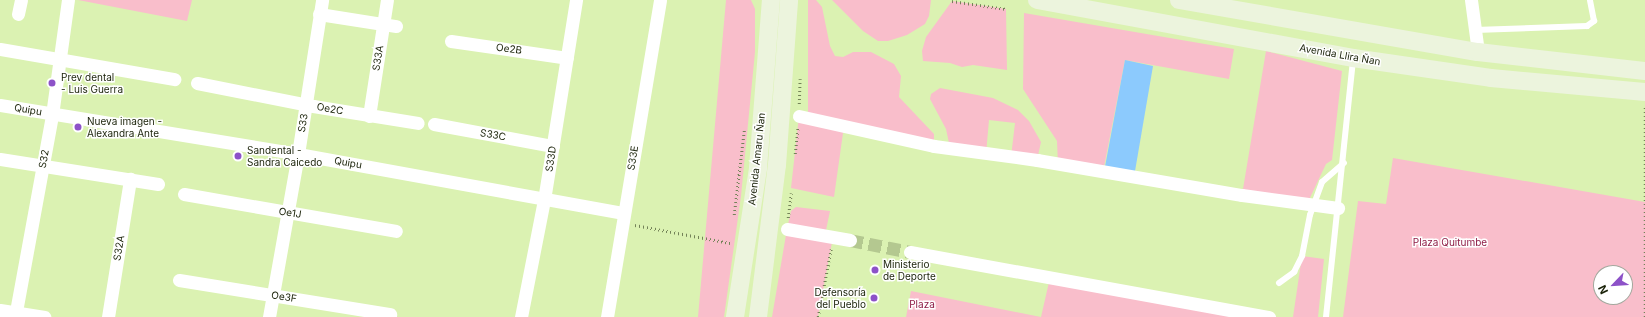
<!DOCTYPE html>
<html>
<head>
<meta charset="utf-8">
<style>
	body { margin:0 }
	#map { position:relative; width:1645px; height:317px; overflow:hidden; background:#dbf2b2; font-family:Inter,sans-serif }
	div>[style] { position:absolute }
	.green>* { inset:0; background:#f9becb }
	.water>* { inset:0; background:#8ccafd }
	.street-tunnel>* { height:13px; margin-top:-6.5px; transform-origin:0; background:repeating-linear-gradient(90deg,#b4c890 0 13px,transparent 0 19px) }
	.path>* { height:2.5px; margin-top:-1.25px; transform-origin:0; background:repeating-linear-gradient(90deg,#748358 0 1px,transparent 0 4px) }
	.lane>* { height:6px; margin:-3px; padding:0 3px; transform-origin:3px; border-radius:3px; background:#fff }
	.street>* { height:13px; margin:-6.5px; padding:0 6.5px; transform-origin:6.5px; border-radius:6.5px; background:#fff }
	.secondary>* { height:18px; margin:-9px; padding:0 9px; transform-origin:9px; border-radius:9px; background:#ecf4dd }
	.dots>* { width:11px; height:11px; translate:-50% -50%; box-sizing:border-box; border:2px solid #fff; border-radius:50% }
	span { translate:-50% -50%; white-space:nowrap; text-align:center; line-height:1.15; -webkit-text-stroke:3px #fff; paint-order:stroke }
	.street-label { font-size:10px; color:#1a2209 }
	.poi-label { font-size:10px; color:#1a2209 }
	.left { translate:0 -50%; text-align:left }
	.right { translate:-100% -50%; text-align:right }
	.park-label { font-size:10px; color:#8f1e47 }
	.north { position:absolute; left:1593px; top:265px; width:40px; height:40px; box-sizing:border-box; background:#fff; border:1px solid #a3a79d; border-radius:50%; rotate:245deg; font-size:11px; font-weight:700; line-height:16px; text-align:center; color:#1a2209 }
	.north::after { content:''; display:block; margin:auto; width:14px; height:18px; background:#8d52c8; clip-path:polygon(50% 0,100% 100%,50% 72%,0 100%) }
</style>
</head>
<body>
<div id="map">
	<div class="green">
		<div style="clip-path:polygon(78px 0,192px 0,187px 21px)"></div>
		<div style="clip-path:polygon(726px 0,751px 0,755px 9px,755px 52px,741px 196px,724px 317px,698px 317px)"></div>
		<div style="clip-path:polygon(808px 0,816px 0,822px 7px,830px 46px,835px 56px,843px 57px,853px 52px,871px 52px,894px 64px,901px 76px,899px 97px,934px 134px,934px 146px,844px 126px,834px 197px,791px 188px,799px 116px,808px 117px)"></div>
		<div style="clip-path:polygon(832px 0,931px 0,929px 16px,925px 24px,907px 35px,888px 41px,878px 41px,863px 31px)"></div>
		<div style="clip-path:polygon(952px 1px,1006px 9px,1007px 70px,973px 65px,962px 67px,950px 63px,923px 61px,922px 51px,926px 37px)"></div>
		<div style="clip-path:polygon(1024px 13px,1234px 49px,1229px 79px,1125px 60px,1103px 172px,1058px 165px,1057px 141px,1023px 89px)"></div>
		<div style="clip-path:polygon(1266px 51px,1342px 71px,1332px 160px,1326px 164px,1307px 204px,1242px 195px)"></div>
		<div style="clip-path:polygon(940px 88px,993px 98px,1018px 110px,1029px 121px,1041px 142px,1037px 160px,1011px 157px,1015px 123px,989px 120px,986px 154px,949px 143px,946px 129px,930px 99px,931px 94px)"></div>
		<div style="clip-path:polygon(evenodd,1393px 158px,1645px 202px,1645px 317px,1343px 317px,1358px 201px,1386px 204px,1393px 158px,1601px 273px,1625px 273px,1625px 297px,1601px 297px,1601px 273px)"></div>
		<div style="clip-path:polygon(796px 207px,830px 211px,825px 235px,833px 237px,818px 317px,772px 317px,787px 229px,791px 211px)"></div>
		<div style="clip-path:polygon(1302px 256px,1324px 259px,1318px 317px,1293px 317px)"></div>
		<div style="clip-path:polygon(1049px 282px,1262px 317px,906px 317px,911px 291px,1041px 317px)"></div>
	</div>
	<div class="water">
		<div style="clip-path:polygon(1125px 60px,1153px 66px,1134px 177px,1104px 172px)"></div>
	</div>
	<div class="street-tunnel">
		<div style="left:850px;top:240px;width:61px;rotate:11.3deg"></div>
	</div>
	<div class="path">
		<div style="left:952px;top:1px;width:55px;rotate:8.4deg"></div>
		<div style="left:799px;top:104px;width:25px;rotate:-88deg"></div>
		<div style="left:795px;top:154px;width:27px;rotate:-84deg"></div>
		<div style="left:734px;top:215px;width:85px;rotate:-83.2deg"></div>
		<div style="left:788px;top:218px;width:25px;rotate:-83deg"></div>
		<div style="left:635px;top:225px;width:97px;rotate:10.7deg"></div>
		<div style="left:818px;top:317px;width:69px;rotate:-79.2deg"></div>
		<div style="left:1645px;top:317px;width:211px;rotate:-90deg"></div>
	</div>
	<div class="lane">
		<div style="left:1475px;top:30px;width:112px;rotate:-2deg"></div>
		<div style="left:1587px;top:26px;width:9px;rotate:-36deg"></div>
		<div style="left:1594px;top:21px;width:21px;rotate:-101deg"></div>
		<div style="left:1279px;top:283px;width:19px;rotate:-36deg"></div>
		<div style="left:1294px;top:272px;width:18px;rotate:-63deg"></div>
		<div style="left:1302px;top:256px;width:42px;rotate:-79deg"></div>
		<div style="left:1310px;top:215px;width:35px;rotate:-70deg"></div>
		<div style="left:1322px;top:182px;width:29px;rotate:-41deg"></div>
		<div style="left:1326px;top:317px;width:259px;rotate:-84deg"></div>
	</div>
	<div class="street">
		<div style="left:1471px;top:0;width:52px;rotate:82.3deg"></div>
		<div style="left:18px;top:14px;width:14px;rotate:-78deg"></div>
		<div style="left:319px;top:14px;width:78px;rotate:8.9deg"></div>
		<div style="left:451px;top:41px;width:117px;rotate:8.3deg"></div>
		<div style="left:0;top:49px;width:177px;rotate:9.8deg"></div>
		<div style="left:197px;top:83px;width:118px;rotate:11.2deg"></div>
		<div style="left:313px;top:106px;width:106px;rotate:9.2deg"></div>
		<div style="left:0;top:105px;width:302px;rotate:9.3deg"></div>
		<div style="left:298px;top:154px;width:331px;rotate:10.3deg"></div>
		<div style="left:369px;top:116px;width:117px;rotate:-81.2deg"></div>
		<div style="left:799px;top:116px;width:138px;rotate:12.5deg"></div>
		<div style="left:934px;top:146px;width:104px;rotate:7.7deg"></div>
		<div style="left:1037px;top:160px;width:208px;rotate:9.7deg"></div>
		<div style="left:1242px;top:195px;width:97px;rotate:7.7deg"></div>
		<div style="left:434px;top:124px;width:121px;rotate:10.5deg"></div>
		<div style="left:0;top:159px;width:160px;rotate:9deg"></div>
		<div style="left:184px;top:194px;width:215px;rotate:9.9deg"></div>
		<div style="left:787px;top:229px;width:64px;rotate:9.9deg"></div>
		<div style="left:910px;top:252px;width:365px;rotate:10.3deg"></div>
		<div style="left:179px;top:280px;width:214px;rotate:9.2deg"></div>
		<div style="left:0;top:310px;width:45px;rotate:9deg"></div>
		<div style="left:15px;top:317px;width:205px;rotate:-79.6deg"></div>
		<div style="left:52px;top:115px;width:116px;rotate:-82.1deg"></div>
		<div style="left:108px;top:317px;width:140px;rotate:-80.9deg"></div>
		<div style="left:269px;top:317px;width:166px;rotate:-79.9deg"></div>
		<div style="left:298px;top:154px;width:156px;rotate:-81.1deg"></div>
		<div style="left:521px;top:317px;width:119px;rotate:-78.9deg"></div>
		<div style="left:544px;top:200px;width:203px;rotate:-80.9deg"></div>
		<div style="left:607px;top:317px;width:321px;rotate:-80.5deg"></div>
	</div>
	<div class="secondary">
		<div style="left:1037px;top:0;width:321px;rotate:10.4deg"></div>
		<div style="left:1353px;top:58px;width:139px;rotate:8.2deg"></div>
		<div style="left:1491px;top:78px;width:155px;rotate:5.2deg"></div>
		<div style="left:1179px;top:0;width:303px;rotate:9.9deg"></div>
		<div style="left:1478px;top:52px;width:168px;rotate:6.5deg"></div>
		<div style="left:735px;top:317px;width:151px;rotate:-81.2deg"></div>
		<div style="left:758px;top:168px;width:169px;rotate:-85.6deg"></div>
		<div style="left:758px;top:317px;width:153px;rotate:-82.9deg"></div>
		<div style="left:777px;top:165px;width:165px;rotate:-85.8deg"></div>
	</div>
	<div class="dots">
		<div style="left:52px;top:83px;background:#8d52c8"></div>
		<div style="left:78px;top:127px;background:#8d52c8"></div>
		<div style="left:238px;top:156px;background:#8d52c8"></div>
		<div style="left:875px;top:270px;background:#8d52c8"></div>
		<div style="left:874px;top:298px;background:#8d52c8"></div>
	</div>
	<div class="street-label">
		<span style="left:509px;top:49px;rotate:8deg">Oe2B</span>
		<span style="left:1340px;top:55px;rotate:10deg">Avenida Llira Ñan</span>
		<span style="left:378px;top:58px;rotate:-81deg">S33A</span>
		<span style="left:330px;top:109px;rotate:10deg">Oe2C</span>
		<span style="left:28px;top:110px;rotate:10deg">Quipu</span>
		<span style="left:303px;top:123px;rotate:-81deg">S33</span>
		<span style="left:493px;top:135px;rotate:10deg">S33C</span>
		<span style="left:633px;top:158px;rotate:-81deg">S33E</span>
		<span style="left:44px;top:159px;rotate:-80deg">S32</span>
		<span style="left:551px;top:159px;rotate:-81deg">S33D</span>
		<span style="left:757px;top:159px;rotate:-84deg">Avenida Amaru Ñan</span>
		<span style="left:348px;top:163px;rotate:10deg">Quipu</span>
		<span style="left:290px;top:213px;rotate:9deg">Oe1J</span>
		<span style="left:119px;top:248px;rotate:-81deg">S32A</span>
		<span style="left:284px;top:297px;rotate:9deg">Oe3F</span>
	</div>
	<div class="poi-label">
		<span class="left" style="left:61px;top:83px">Prev dental<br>- Luis Guerra</span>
		<span class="left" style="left:87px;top:127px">Nueva imagen -<br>Alexandra Ante</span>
		<span class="left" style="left:247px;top:156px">Sandental -<br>Sandra Caicedo</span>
		<span class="left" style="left:883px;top:270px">Ministerio<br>de Deporte</span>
		<span class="right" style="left:866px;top:298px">Defensoría<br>del Pueblo</span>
	</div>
	<div class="park-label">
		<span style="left:1450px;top:243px">Plaza Quitumbe</span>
		<span style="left:922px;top:305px">Plaza</span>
	</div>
	<div class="north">N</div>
</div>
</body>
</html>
